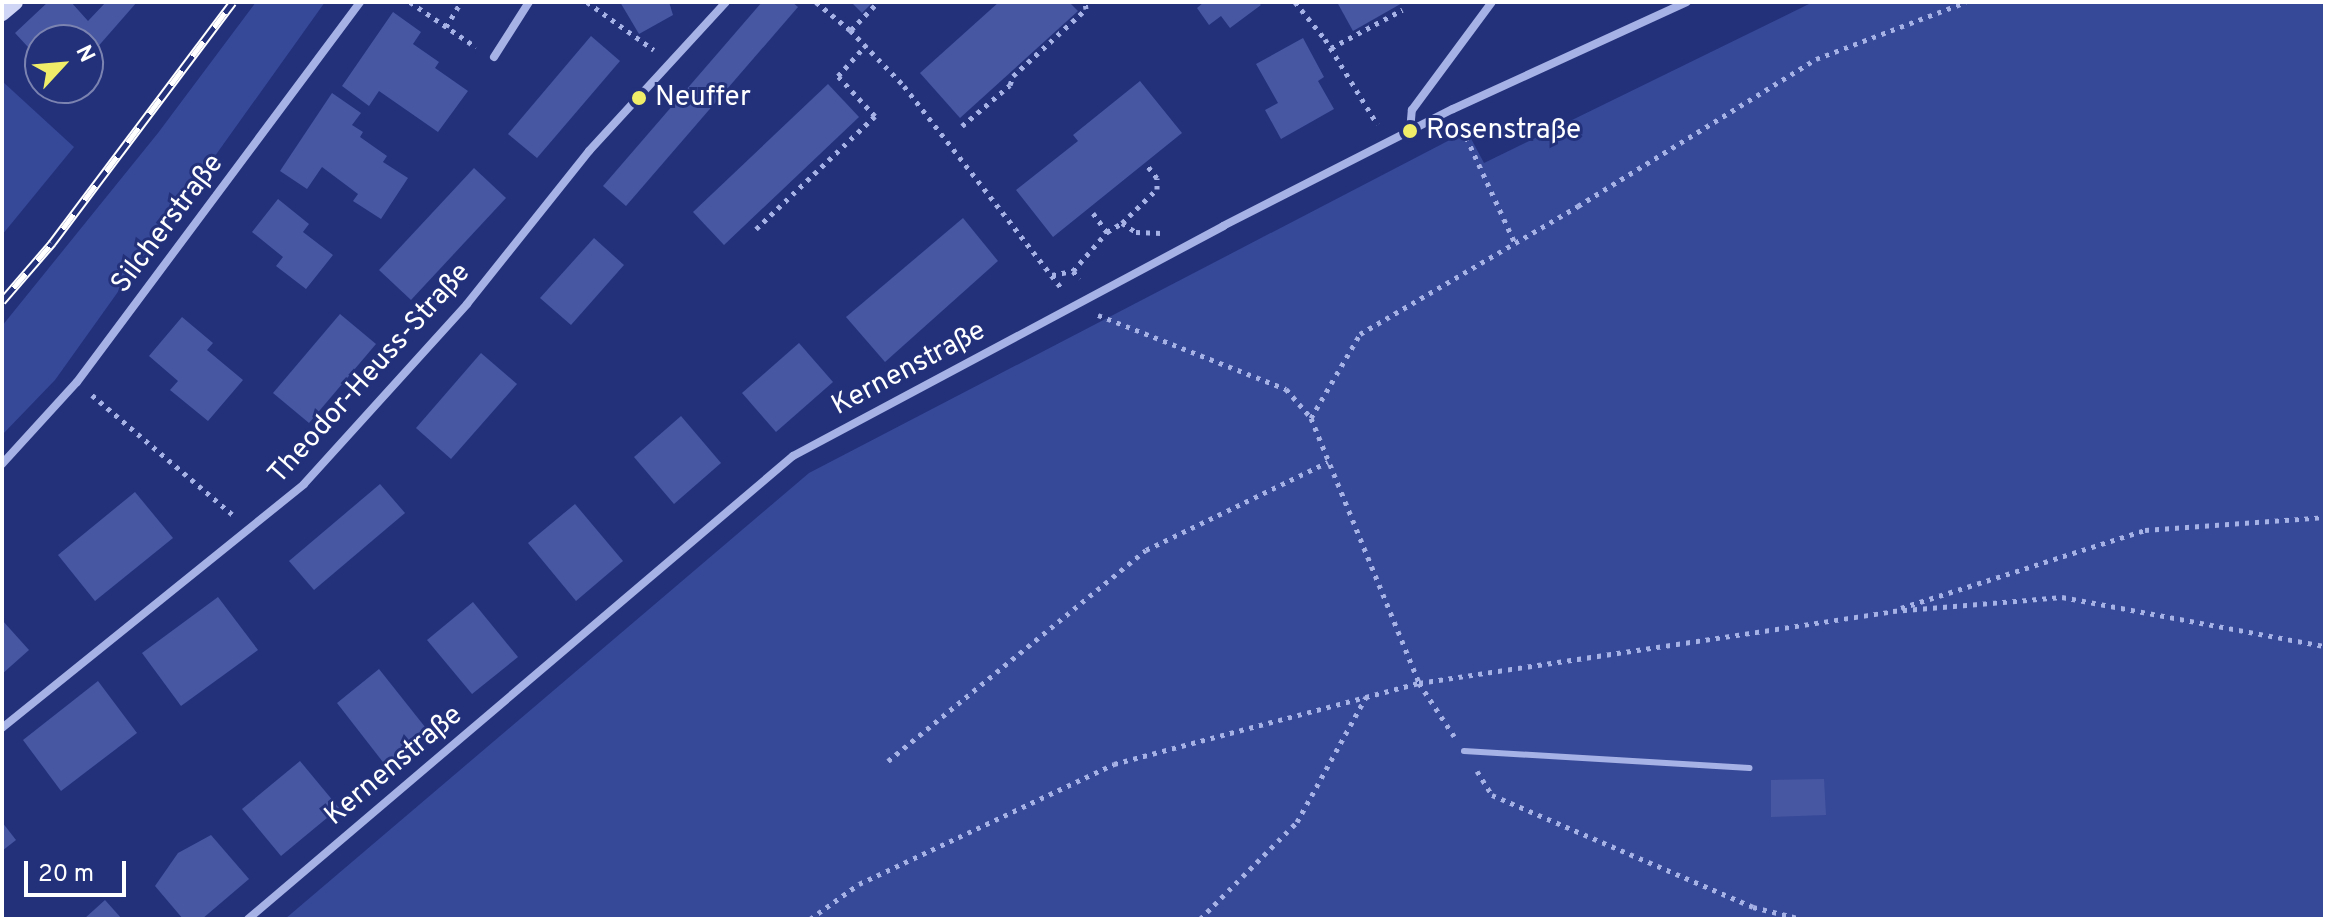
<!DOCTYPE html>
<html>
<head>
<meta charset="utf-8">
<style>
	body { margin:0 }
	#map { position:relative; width:2327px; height:921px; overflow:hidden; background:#23317b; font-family:Overpass,sans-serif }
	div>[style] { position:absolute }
	.green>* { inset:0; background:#364898 }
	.building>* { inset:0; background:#4757a2 }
	.path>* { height:5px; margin-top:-2.5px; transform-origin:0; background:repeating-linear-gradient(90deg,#a6b1e5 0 4px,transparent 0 10px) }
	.lane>* { height:6px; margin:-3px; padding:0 3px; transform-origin:3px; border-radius:3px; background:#a6b1e5 }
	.street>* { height:8px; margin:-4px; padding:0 4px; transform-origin:4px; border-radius:4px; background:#a6b1e5 }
	.secondary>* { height:16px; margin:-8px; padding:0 8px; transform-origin:8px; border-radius:8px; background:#cfd5f4 }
	.rail>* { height:9px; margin-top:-4.5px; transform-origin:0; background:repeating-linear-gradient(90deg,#23317b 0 18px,#fff 0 36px); box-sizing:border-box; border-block:2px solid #fff }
	.dots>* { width:22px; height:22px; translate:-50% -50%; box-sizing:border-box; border:4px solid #23317b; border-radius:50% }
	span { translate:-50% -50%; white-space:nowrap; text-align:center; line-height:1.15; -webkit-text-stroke:6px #23317b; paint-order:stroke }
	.poi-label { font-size:28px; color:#fff }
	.left { translate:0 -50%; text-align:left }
	.street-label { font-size:28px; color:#fff }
	.frame { position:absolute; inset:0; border:4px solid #fff; pointer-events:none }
	.north { position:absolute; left:24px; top:24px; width:80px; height:80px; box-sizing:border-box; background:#23317b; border:2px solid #7b83b0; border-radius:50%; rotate:64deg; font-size:22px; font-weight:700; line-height:32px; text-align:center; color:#fff }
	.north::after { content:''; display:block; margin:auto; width:28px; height:36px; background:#f0ee69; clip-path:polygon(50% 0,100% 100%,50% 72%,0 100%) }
	.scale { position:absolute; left:24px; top:861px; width:102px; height:36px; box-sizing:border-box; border:4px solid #fff; border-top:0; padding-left:10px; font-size:24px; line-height:28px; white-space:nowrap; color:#fff; -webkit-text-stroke:6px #23317b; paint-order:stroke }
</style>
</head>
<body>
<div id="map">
	<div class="green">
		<div style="clip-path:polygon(256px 2px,325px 2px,55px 380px,2px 435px,2px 326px,158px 133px)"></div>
		<div style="clip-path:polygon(1813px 2px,2325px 2px,2325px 919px,285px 919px,809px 473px,1467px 131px,1484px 163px)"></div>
		<div style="clip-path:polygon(2px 81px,74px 147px,2px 235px)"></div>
	</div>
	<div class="building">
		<div style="clip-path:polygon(48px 2px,71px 2px,88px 21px,106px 2px,137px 2px,88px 58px,88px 40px,40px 40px,40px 60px,15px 33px)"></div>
		<div style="clip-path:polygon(620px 2px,669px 2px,673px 15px,639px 34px)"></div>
		<div style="clip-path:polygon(762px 2px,792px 2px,798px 7px,626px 206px,603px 186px)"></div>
		<div style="clip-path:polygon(851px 2px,873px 2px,862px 13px)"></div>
		<div style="clip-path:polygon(999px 2px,1069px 2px,1078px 11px,960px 118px,920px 73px)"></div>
		<div style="clip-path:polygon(1204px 2px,1258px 2px,1261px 5px,1230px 28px,1221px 16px,1209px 25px,1197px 8px)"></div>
		<div style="clip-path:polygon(1337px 2px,1404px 2px,1353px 31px)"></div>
		<div style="clip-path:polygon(393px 12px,421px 32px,413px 44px,439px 62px,435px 68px,468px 91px,438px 132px,379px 91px,369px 106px,342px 86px)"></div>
		<div style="clip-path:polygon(591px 36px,620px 61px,537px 158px,508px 134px)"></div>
		<div style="clip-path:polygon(1303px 38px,1324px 77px,1318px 81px,1334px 109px,1281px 139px,1265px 110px,1278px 103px,1256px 64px)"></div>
		<div style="clip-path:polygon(1140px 81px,1182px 133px,1053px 237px,1016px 190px,1078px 141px,1073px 135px)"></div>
		<div style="clip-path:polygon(828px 84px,859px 117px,724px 245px,693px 212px)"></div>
		<div style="clip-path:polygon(332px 93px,361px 113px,352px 125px,363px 132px,360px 137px,387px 156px,383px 162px,408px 178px,381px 219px,353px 201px,358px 194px,322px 167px,307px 189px,280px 171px)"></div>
		<div style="clip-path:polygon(474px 168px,506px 198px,411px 300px,379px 270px)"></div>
		<div style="clip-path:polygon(278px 199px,309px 224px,303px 232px,333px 255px,306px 289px,276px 266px,283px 257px,252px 232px)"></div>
		<div style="clip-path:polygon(963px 218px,998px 261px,885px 362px,846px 317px)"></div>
		<div style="clip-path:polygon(594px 238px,624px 265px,571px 325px,540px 298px)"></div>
		<div style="clip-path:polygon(340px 314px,376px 344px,309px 423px,273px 393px)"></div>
		<div style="clip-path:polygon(182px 317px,213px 343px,207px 350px,243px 380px,208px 421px,170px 390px,178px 381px,149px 356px)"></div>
		<div style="clip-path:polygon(799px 343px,833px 382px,776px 432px,742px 393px)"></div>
		<div style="clip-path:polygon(481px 353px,517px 384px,451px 459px,416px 428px)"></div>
		<div style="clip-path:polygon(681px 416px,721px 463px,674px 504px,634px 457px)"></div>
		<div style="clip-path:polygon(380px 484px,405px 513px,314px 590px,289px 561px)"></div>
		<div style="clip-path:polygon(135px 492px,173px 538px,95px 601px,58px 555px)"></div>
		<div style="clip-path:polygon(575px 504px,623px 561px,576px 601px,528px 543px)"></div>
		<div style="clip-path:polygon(218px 597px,258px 650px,181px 706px,142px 653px)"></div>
		<div style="clip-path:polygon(473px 602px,518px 657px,472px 694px,427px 640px)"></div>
		<div style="clip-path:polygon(2px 620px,29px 650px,2px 674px)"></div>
		<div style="clip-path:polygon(379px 669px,429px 732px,386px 766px,337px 703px)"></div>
		<div style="clip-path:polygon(98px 681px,137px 733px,61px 791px,23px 740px)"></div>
		<div style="clip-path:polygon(300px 761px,339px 808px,281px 856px,242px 809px)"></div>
		<div style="clip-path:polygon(1824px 779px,1826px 815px,1771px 817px,1771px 780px)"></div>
		<div style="clip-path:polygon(2px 822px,16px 840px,2px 851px)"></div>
		<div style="clip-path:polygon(211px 835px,249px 879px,202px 919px,183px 919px,155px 886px,178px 853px)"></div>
		<div style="clip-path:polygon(105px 900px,122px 919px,84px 919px)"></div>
	</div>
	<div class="path">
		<div style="left:410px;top:2px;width:80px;rotate:34.3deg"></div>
		<div style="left:587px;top:2px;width:82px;rotate:35.6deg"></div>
		<div style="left:816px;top:2px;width:44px;rotate:39.5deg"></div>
		<div style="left:850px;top:30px;width:78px;rotate:46deg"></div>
		<div style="left:904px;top:86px;width:257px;rotate:52.1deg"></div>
		<div style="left:1295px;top:2px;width:48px;rotate:51deg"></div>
		<div style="left:1325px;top:39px;width:100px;rotate:58.5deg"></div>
		<div style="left:446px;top:27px;width:29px;rotate:-59deg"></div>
		<div style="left:851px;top:30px;width:39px;rotate:-46deg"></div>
		<div style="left:1331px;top:48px;width:81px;rotate:-28.2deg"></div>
		<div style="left:962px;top:126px;width:63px;rotate:-40.5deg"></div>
		<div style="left:1010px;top:85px;width:9px;rotate:-72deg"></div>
		<div style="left:1013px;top:76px;width:99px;rotate:-42.5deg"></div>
		<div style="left:1086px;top:9px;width:7px;rotate:-98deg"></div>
		<div style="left:1462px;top:128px;width:127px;rotate:65.3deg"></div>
		<div style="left:1093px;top:213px;width:24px;rotate:54deg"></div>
		<div style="left:1107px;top:232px;width:17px;rotate:-31deg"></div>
		<div style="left:1122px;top:223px;width:49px;rotate:-44.2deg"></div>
		<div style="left:1157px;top:189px;width:11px;rotate:-90deg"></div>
		<div style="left:1157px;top:178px;width:16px;rotate:-128deg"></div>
		<div style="left:1122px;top:223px;width:17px;rotate:33deg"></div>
		<div style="left:1136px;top:232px;width:26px;rotate:2deg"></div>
		<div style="left:756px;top:229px;width:164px;rotate:-43.5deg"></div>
		<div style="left:875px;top:116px;width:54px;rotate:-132.8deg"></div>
		<div style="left:838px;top:76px;width:42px;rotate:-47.9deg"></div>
		<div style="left:1073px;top:271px;width:52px;rotate:-48.9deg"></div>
		<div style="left:1052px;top:275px;width:21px;rotate:-11deg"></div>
		<div style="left:1073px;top:271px;width:10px;rotate:53deg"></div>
		<div style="left:1098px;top:315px;width:202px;rotate:21.5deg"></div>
		<div style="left:1286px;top:389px;width:38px;rotate:49deg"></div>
		<div style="left:1311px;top:418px;width:286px;rotate:67.8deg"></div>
		<div style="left:1419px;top:683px;width:64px;rotate:56.6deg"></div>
		<div style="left:92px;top:395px;width:187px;rotate:40.4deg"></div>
		<div style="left:1311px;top:418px;width:97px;rotate:-59.7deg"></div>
		<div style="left:1360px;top:334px;width:253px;rotate:-30.4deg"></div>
		<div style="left:1578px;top:206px;width:280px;rotate:-31.7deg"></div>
		<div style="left:1816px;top:59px;width:160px;rotate:-20.8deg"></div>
		<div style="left:1901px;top:608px;width:256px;rotate:-17.7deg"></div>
		<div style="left:2145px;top:530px;width:180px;rotate:-4.1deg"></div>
		<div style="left:888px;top:761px;width:333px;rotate:-39.3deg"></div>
		<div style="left:1146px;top:550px;width:202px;rotate:-25.8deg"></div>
		<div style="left:1477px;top:771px;width:28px;rotate:58deg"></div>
		<div style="left:1492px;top:795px;width:284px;rotate:23.2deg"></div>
		<div style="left:1753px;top:907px;width:50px;rotate:13.8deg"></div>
		<div style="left:810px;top:919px;width:60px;rotate:-35.5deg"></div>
		<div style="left:859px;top:884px;width:282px;rotate:-25.2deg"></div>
		<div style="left:1114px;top:764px;width:316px;rotate:-14.9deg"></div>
		<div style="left:1419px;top:683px;width:479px;rotate:-8.6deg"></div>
		<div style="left:1893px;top:611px;width:170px;rotate:-4.7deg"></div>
		<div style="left:2062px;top:597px;width:268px;rotate:10.6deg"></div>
		<div style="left:1200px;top:919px;width:137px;rotate:-45deg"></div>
		<div style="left:1297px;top:822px;width:143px;rotate:-61.1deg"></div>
	</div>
	<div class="lane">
		<div style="left:1464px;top:751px;width:286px;rotate:3.4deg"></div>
	</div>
	<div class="street">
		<div style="left:494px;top:57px;width:65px;rotate:-57.5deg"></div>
		<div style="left:1410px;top:131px;width:21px;rotate:-85deg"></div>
		<div style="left:1412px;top:110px;width:134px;rotate:-53.5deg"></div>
		<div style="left:2px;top:464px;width:111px;rotate:-47.6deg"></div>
		<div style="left:77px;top:382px;width:474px;rotate:-53.3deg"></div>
		<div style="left:2px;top:728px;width:388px;rotate:-38.9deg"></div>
		<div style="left:304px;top:484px;width:243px;rotate:-47.8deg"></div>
		<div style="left:467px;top:304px;width:196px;rotate:-51.4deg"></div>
		<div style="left:589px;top:151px;width:202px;rotate:-47.4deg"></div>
		<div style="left:248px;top:919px;width:715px;rotate:-40.35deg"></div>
		<div style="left:793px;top:456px;width:488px;rotate:-28.1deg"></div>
		<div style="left:1223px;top:226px;width:258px;rotate:-27deg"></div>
		<div style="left:1453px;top:109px;width:257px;rotate:-24.6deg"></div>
	</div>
	<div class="secondary">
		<div style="left:2px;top:13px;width:17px;rotate:-40deg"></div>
	</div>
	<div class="rail">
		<div style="left:2px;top:301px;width:77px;rotate:-49.2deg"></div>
		<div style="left:52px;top:243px;width:301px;rotate:-53.1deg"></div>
	</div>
	<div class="dots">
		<div style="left:639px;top:98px;background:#f0ee69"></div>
		<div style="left:1410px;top:131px;background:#f0ee69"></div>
	</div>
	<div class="poi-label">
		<span class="left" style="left:655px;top:98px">Neuffer</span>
		<span class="left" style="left:1426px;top:131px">Rosenstraße</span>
	</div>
	<div class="street-label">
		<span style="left:168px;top:224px;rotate:-53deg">Silcherstraße</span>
		<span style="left:909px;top:369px;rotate:-28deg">Kernenstraße</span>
		<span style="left:370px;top:374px;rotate:-48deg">Theodor-Heuss-Straße</span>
		<span style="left:394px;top:766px;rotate:-40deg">Kernenstraße</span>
	</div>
	<div class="frame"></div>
	<div class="north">N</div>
	<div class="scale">20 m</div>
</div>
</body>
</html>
